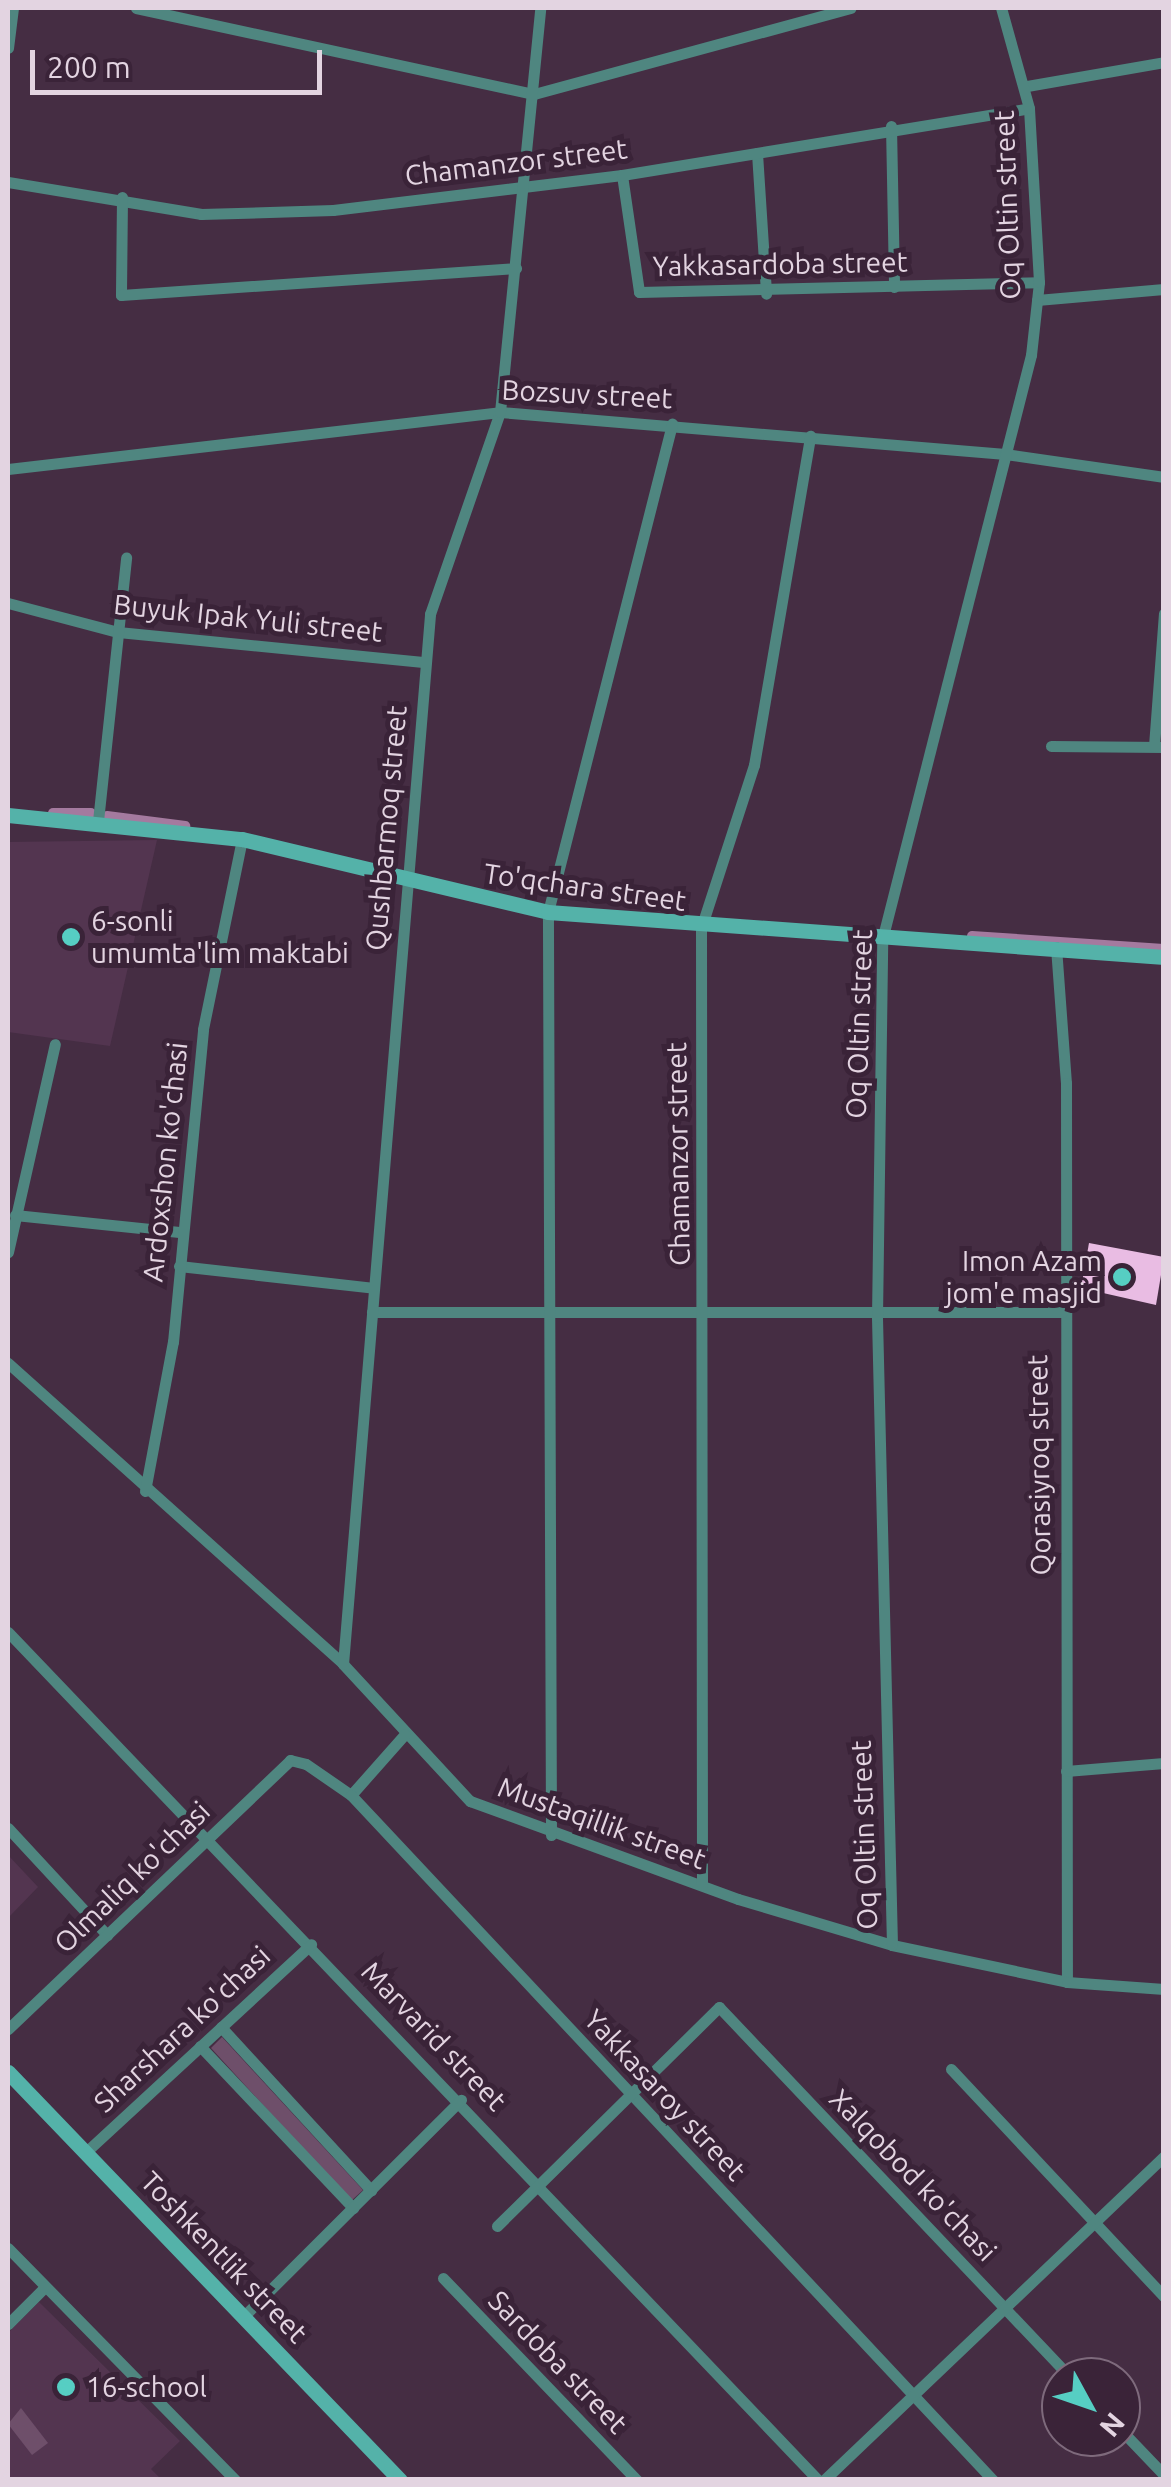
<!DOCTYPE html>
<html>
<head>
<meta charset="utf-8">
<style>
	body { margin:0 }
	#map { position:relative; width:1171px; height:2487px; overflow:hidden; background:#452d43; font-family:Ubuntu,sans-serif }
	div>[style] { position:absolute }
	.built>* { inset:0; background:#533550 }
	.green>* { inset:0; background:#6e4f6a }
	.canal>* { height:10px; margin:-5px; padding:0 5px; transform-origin:5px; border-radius:5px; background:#a47a9f }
	.building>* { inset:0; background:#e9bce3 }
	.street>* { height:11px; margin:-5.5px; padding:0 5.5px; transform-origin:5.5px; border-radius:5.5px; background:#4f8680 }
	.secondary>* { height:15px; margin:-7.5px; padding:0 7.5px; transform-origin:7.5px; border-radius:7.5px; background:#54b2a9 }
	.dots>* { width:28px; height:28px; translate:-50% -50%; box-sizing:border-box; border:5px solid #3a2338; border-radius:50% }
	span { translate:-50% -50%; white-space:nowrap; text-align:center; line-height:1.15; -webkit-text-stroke:10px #3a2338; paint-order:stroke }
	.street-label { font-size:28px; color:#e3d4e1 }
	.poi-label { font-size:28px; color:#e3d4e1 }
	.left { translate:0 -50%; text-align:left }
	.right { translate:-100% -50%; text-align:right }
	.frame { position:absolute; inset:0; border:10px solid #e3d4e1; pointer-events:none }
	.north { position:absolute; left:1041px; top:2357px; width:100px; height:100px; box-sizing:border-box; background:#3a2338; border:2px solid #7e6a7c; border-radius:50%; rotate:130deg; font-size:28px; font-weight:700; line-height:40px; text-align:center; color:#e3d4e1 }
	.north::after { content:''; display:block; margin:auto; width:35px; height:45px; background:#56cec3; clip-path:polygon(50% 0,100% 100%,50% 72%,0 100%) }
	.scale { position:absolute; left:30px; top:50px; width:292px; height:45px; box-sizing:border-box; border:5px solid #e3d4e1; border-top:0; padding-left:12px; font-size:30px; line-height:35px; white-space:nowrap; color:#e3d4e1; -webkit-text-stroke:8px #3a2338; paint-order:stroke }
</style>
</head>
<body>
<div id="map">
	<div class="built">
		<div style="clip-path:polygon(157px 840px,110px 1046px,8px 1032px,8px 842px)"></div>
		<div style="clip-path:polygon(8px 1855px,38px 1887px,8px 1918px)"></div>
		<div style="clip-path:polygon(39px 2302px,180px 2441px,151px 2469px,161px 2479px,8px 2480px,8px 2333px)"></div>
	</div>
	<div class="green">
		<div style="clip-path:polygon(222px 2037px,363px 2190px,351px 2201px,211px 2048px)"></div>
		<div style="clip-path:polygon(21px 2408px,48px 2443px,32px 2455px,8px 2424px)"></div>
	</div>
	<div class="canal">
		<div style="left:53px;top:813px;width:38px"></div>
		<div style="left:107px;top:816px;width:79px;rotate:7.3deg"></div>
		<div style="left:972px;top:936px;width:192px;rotate:3.9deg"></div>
	</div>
	<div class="building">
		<div style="clip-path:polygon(1089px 1243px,1164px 1257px,1156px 1305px,1081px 1288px)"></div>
	</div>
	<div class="street">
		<div style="left:136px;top:8px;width:407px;rotate:12.2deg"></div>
		<div style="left:534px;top:94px;width:328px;rotate:-15.2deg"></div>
		<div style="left:8px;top:48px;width:40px;rotate:-82.9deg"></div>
		<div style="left:1027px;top:86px;width:139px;rotate:-9.9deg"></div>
		<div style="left:891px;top:126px;width:161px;rotate:88.9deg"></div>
		<div style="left:757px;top:153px;width:141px;rotate:86.3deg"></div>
		<div style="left:622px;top:175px;width:118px;rotate:81.7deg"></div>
		<div style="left:639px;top:292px;width:400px;rotate:-1.4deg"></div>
		<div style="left:8px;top:182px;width:196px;rotate:9.4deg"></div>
		<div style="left:201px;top:214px;width:132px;rotate:-1.7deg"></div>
		<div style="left:333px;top:210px;width:291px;rotate:-6.9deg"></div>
		<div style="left:622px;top:175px;width:412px;rotate:-9.3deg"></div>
		<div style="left:122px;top:197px;width:98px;rotate:90.6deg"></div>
		<div style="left:121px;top:295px;width:396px;rotate:-3.9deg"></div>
		<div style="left:1037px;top:300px;width:127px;rotate:-5deg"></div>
		<div style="left:8px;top:469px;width:495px;rotate:-6.6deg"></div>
		<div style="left:500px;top:412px;width:507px;rotate:4.75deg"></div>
		<div style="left:1005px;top:454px;width:161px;rotate:8.2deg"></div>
		<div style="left:8px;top:603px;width:114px;rotate:14.8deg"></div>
		<div style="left:118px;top:632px;width:309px;rotate:5.6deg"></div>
		<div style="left:1051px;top:746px;width:113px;rotate:0.5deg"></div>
		<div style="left:1154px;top:746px;width:133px;rotate:-85.7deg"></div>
		<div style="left:98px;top:821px;width:265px;rotate:-83.9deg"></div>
		<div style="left:1056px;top:947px;width:136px;rotate:85.8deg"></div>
		<div style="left:1066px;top:1083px;width:899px;rotate:89.94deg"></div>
		<div style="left:15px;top:1215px;width:165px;rotate:5.9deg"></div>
		<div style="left:8px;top:1252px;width:213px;rotate:-77.3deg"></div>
		<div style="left:179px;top:1266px;width:196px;rotate:6.4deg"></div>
		<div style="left:372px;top:1312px;width:690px"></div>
		<div style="left:8px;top:1363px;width:450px;rotate:41.9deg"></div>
		<div style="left:343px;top:1664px;width:187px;rotate:47.2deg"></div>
		<div style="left:470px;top:1801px;width:285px;rotate:20.1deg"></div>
		<div style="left:738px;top:1899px;width:161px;rotate:16.6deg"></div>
		<div style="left:892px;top:1945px;width:179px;rotate:11.9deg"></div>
		<div style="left:1067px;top:1982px;width:97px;rotate:4.1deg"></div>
		<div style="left:145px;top:1491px;width:152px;rotate:-79.4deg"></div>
		<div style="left:173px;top:1342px;width:314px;rotate:-84.5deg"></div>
		<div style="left:203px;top:1029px;width:194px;rotate:-78.4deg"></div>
		<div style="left:8px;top:1632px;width:1173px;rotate:46.31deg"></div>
		<div style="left:343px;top:1664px;width:1054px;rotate:-85.26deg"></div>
		<div style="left:430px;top:614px;width:214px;rotate:-70.9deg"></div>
		<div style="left:500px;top:412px;width:406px;rotate:-84.3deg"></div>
		<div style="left:1066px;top:1771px;width:98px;rotate:-4.7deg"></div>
		<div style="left:351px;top:1795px;width:81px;rotate:-48.5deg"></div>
		<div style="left:8px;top:1828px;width:146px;rotate:47.2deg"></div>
		<div style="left:551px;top:1835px;width:923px;rotate:-90.19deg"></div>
		<div style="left:548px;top:912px;width:504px;rotate:-75.74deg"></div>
		<div style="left:702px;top:1885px;width:957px;rotate:-90.06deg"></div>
		<div style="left:701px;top:928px;width:171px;rotate:-72deg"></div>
		<div style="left:754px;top:765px;width:334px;rotate:-80.3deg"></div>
		<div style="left:892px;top:1945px;width:628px;rotate:-91.37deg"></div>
		<div style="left:877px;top:1317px;width:377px;rotate:-89.2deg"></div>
		<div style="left:882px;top:940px;width:604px;rotate:-75.71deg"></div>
		<div style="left:1031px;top:355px;width:73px;rotate:-83.7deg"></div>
		<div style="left:1039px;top:282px;width:174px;rotate:-93.3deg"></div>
		<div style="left:1029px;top:108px;width:104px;rotate:-105.6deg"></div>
		<div style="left:221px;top:2027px;width:222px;rotate:47.4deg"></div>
		<div style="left:8px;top:2029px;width:390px;rotate:-43.6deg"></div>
		<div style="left:290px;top:1760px;width:16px;rotate:14deg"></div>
		<div style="left:306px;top:1764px;width:55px;rotate:34.6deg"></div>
		<div style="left:351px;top:1795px;width:939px;rotate:46.86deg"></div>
		<div style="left:200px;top:2046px;width:223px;rotate:46.6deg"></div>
		<div style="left:951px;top:2069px;width:312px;rotate:46.9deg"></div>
		<div style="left:87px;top:2151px;width:305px;rotate:-42.7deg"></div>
		<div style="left:497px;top:2226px;width:312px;rotate:-44.6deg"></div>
		<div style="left:719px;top:2007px;width:510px;rotate:46.51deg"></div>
		<div style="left:8px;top:2248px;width:325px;rotate:45.6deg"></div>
		<div style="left:443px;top:2278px;width:280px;rotate:46.2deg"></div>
		<div style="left:245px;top:2315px;width:305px;rotate:-44.9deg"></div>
		<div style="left:8px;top:2324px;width:52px;rotate:-45deg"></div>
		<div style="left:1121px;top:2430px;width:62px;rotate:46.3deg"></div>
		<div style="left:824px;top:2480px;width:470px;rotate:-43.6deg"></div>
	</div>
	<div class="secondary">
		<div style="left:8px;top:815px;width:235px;rotate:5.9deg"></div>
		<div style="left:242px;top:839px;width:315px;rotate:13.4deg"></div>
		<div style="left:548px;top:912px;width:618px;rotate:4.18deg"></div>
		<div style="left:8px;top:2072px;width:566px;rotate:46.15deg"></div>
	</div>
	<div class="dots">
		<div style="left:71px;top:937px;background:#56cec3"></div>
		<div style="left:1122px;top:1277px;background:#56cec3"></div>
		<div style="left:66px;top:2387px;background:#56cec3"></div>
	</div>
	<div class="street-label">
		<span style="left:516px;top:162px;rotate:-7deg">Chamanzor street</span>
		<span style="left:1007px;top:205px;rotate:-92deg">Oq Oltin street</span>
		<span style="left:780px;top:264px;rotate:-1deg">Yakkasardoba street</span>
		<span style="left:587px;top:394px;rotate:3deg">Bozsuv street</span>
		<span style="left:248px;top:618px;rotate:6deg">Buyuk Ipak Yuli street</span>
		<span style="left:386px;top:828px;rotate:-85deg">Qushbarmoq street</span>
		<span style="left:585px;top:887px;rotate:8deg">To'qchara street</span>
		<span style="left:859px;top:1024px;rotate:-88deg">Oq Oltin street</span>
		<span style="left:678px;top:1154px;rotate:-91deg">Chamanzor street</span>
		<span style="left:165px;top:1162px;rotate:-84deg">Ardoxshon ko'chasi</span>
		<span style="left:1039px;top:1465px;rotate:-91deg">Qorasiyroq street</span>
		<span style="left:602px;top:1823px;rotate:20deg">Mustaqillik street</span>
		<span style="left:864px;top:1835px;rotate:-92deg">Oq Oltin street</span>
		<span style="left:132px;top:1877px;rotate:-44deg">Olmaliq ko'chasi</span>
		<span style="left:182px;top:2029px;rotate:-43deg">Sharshara ko'chasi</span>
		<span style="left:434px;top:2036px;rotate:46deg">Marvarid street</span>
		<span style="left:665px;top:2095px;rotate:47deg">Yakkasaroy street</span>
		<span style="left:913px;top:2175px;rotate:46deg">Xalqobod ko'chasi</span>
		<span style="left:224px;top:2257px;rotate:46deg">Toshkentlik street</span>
		<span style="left:558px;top:2362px;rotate:46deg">Sardoba street</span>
	</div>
	<div class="poi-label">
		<span class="left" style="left:91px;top:937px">6-sonli<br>umumta'lim maktabi</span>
		<span class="right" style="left:1102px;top:1277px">Imon Azam<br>jom'e masjid</span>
		<span class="left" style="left:86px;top:2387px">16-school</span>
	</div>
	<div class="frame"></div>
	<div class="north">N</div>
	<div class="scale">200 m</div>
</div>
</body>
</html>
